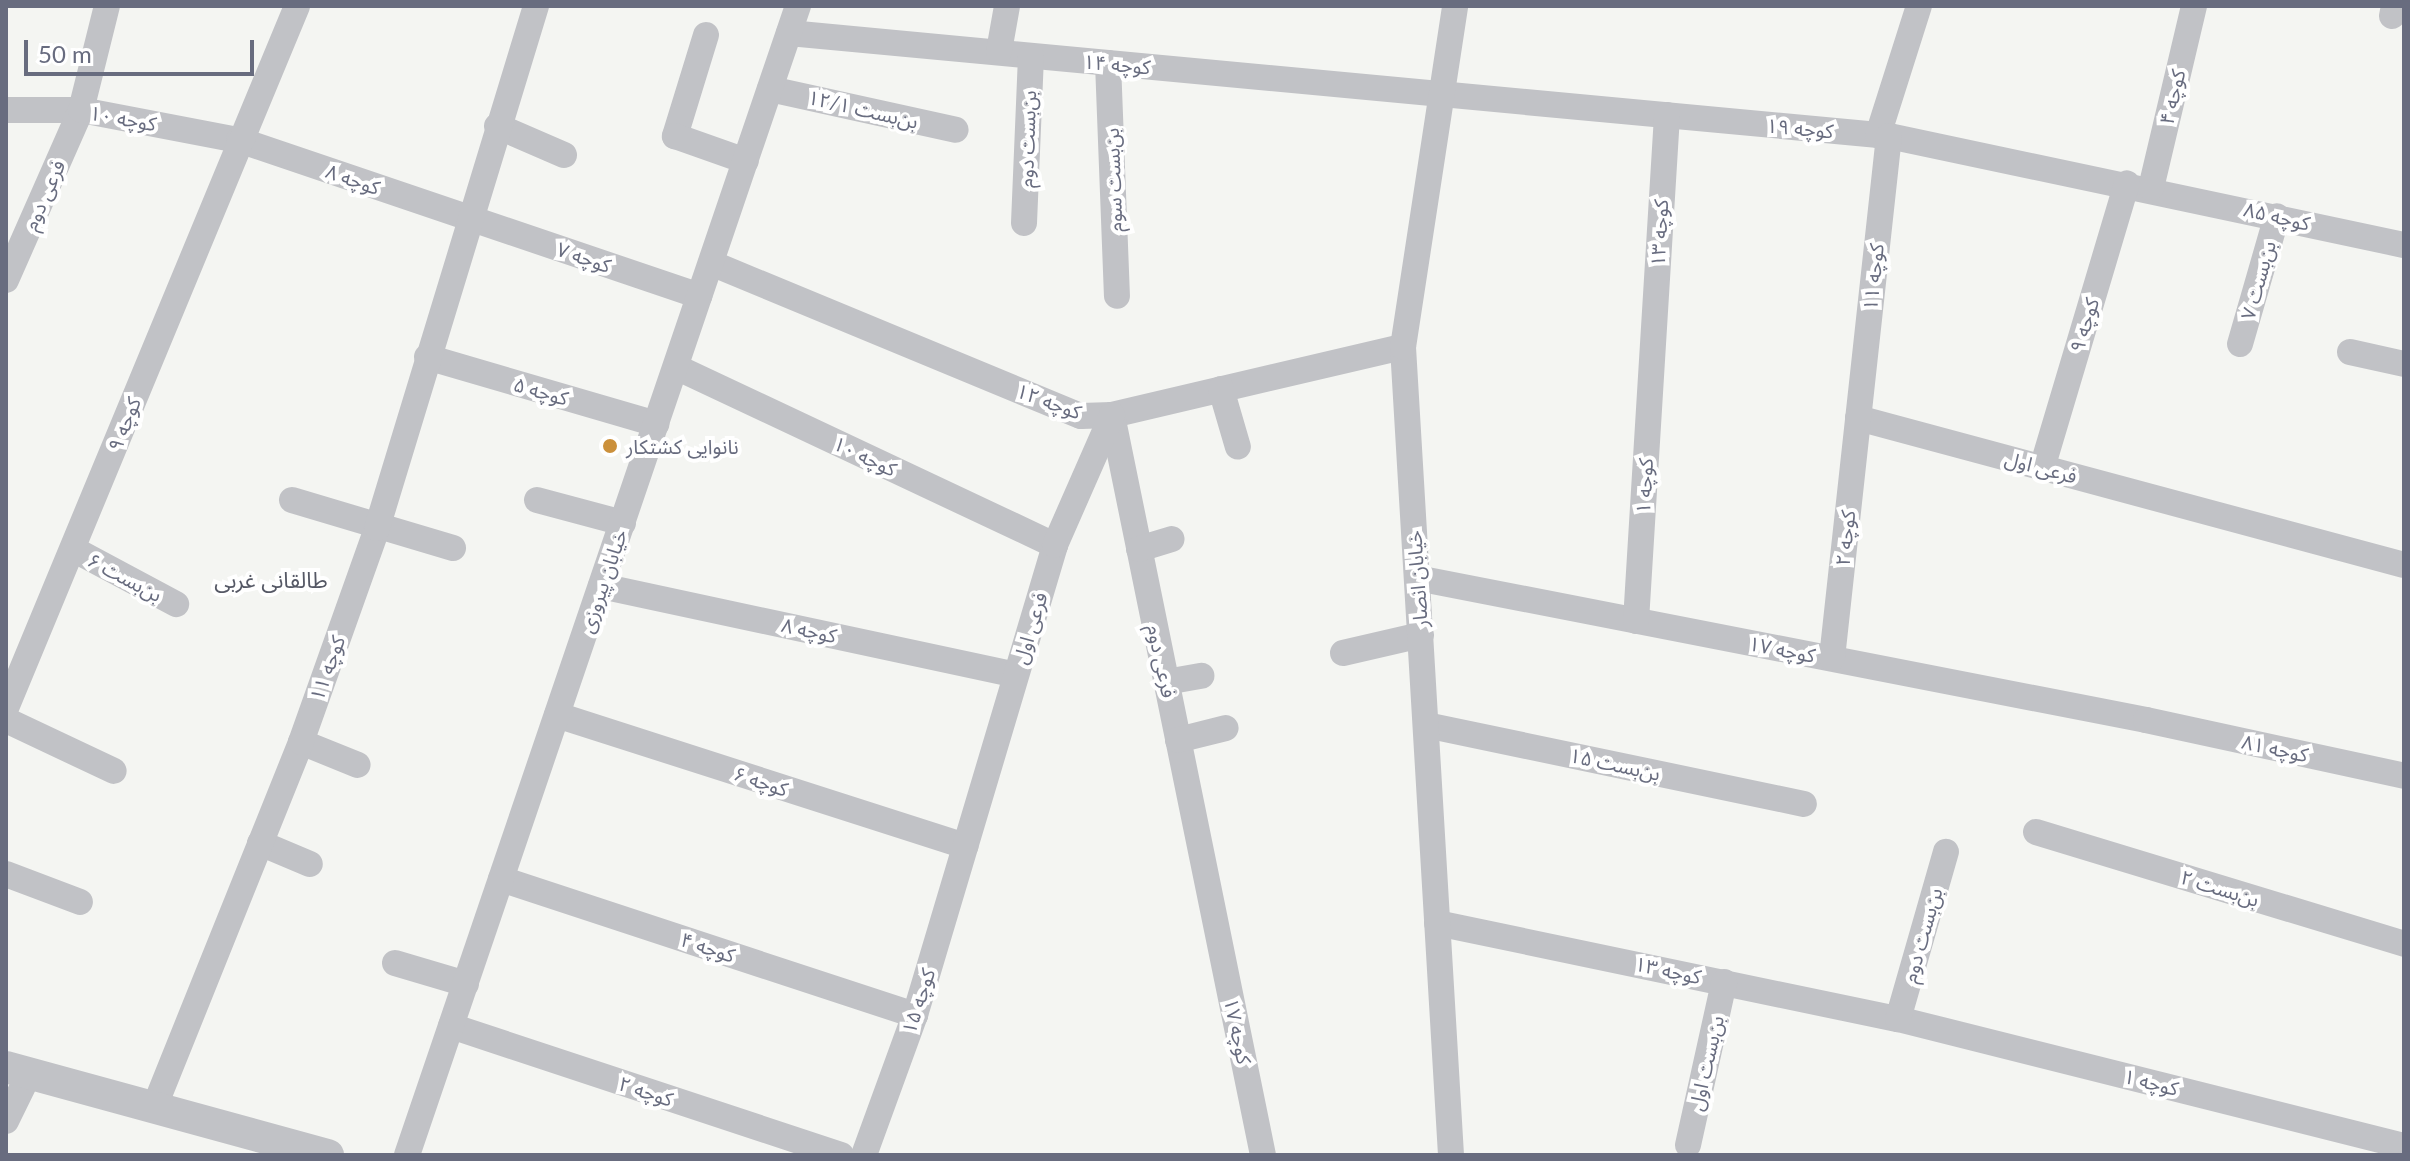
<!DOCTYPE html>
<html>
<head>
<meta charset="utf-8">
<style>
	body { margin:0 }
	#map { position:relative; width:2410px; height:1161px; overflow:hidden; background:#f4f5f2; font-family:Lato,"Noto Sans Arabic",sans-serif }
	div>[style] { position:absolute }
	.minor>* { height:26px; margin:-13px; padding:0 13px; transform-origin:13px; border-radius:13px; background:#c1c2c6 }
	.tertiary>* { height:32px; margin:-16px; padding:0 16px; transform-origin:16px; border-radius:16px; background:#c1c2c6 }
	.dots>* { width:22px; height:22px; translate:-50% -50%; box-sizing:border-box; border:4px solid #fff; border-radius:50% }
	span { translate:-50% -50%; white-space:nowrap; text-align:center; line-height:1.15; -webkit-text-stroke:8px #fff; paint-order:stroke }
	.street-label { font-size:20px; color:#686c7f }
	.poi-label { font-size:20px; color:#686c7f }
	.left { translate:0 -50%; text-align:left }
	.neighbourhood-label { font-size:22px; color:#555865 }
	.frame { position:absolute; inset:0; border:8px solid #686c7f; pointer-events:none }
	.scale { position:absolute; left:24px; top:40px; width:230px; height:36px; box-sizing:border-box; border:4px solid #686c7f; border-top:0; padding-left:10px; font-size:24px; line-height:28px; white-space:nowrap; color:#686c7f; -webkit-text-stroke:6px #fff; paint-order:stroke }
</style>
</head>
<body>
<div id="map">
	<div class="minor">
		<div style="left:2392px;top:16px;width:10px;rotate:-79deg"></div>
		<div style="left:789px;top:33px;width:1105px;rotate:5.35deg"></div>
		<div style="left:1889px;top:136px;width:526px;rotate:11.95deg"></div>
		<div style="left:706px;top:35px;width:106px;rotate:107.1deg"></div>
		<div style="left:675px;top:136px;width:75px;rotate:19.4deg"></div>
		<div style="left:999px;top:51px;width:46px;rotate:-79.9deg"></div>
		<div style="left:1108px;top:63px;width:233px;rotate:87.8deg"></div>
		<div style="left:770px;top:89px;width:190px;rotate:12.4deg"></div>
		<div style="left:6px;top:110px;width:75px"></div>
		<div style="left:81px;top:110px;width:161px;rotate:10.8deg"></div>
		<div style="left:239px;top:140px;width:486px;rotate:18.7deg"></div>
		<div style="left:497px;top:126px;width:73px;rotate:23.4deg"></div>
		<div style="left:1878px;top:135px;width:135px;rotate:-72.4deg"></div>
		<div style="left:2151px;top:188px;width:187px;rotate:-76.7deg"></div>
		<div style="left:1024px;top:223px;width:167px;rotate:-87.6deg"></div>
		<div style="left:711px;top:263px;width:400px;rotate:22.5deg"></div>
		<div style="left:1081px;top:416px;width:31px;rotate:-2deg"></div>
		<div style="left:1112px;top:415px;width:299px;rotate:-13.2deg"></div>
		<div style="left:6px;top:280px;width:186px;rotate:-66.2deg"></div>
		<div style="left:81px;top:110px;width:107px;rotate:-76deg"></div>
		<div style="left:2240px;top:344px;width:133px;rotate:-73.9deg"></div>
		<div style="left:2350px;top:352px;width:55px;rotate:12.5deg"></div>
		<div style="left:427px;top:357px;width:239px;rotate:16.3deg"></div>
		<div style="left:676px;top:367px;width:419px;rotate:25.2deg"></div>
		<div style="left:1221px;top:389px;width:60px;rotate:73.7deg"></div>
		<div style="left:1112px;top:415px;width:755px;rotate:78.47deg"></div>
		<div style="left:1858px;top:418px;width:565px;rotate:15.07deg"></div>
		<div style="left:2042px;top:468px;width:297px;rotate:-73.4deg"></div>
		<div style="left:292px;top:500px;width:168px;rotate:16.6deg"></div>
		<div style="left:537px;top:500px;width:89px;rotate:15deg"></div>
		<div style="left:73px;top:549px;width:117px;rotate:28.1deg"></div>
		<div style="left:1139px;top:549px;width:34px;rotate:-17deg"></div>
		<div style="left:1417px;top:578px;width:743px;rotate:11.02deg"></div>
		<div style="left:2146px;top:720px;width:264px;rotate:12.2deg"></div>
		<div style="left:601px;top:586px;width:424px;rotate:12.1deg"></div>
		<div style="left:1636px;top:621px;width:507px;rotate:-86.49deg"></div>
		<div style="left:1343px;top:653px;width:80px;rotate:-13deg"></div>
		<div style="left:1832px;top:658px;width:525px;rotate:-83.77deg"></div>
		<div style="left:1166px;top:682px;width:36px;rotate:-10deg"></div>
		<div style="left:6px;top:708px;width:760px;rotate:-67.48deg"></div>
		<div style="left:557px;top:715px;width:429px;rotate:17.8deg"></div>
		<div style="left:6px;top:720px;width:119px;rotate:25.3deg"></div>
		<div style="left:1426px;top:725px;width:386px;rotate:11.8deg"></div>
		<div style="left:1178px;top:740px;width:49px;rotate:-14deg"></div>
		<div style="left:301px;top:742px;width:61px;rotate:22deg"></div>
		<div style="left:2036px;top:832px;width:385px;rotate:16.9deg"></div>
		<div style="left:260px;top:843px;width:54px;rotate:22.8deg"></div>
		<div style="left:6px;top:874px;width:79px;rotate:20.7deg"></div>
		<div style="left:501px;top:879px;width:436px;rotate:18.2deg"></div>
		<div style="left:1437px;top:923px;width:471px;rotate:11.8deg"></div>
		<div style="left:1898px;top:1019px;width:522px;rotate:14.09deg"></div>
		<div style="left:395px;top:963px;width:74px;rotate:16.5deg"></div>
		<div style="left:1898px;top:1019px;width:174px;rotate:-74deg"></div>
		<div style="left:451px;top:1026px;width:411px;rotate:18.3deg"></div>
		<div style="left:154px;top:1108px;width:394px;rotate:-68.1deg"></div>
		<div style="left:301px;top:742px;width:227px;rotate:-70.4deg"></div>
		<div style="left:377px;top:528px;width:546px;rotate:-73.06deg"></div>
		<div style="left:6px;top:1121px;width:52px;rotate:-63.9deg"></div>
		<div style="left:1688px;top:1145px;width:167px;rotate:-77.5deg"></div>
		<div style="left:407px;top:1155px;width:1214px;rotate:-71.21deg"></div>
		<div style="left:864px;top:1155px;width:149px;rotate:-70deg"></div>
		<div style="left:915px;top:1015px;width:490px;rotate:-73.4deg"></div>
		<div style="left:1055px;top:545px;width:142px;rotate:-66.3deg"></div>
		<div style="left:1451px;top:1155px;width:809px;rotate:-93.4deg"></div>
		<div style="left:1403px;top:347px;width:345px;rotate:-81.3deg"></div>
	</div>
	<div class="tertiary">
		<div style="left:6px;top:1067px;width:334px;rotate:15.3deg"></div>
	</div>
	<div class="dots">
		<div style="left:610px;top:446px;background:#cb903b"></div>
	</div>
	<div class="street-label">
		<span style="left:1117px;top:64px;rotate:5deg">کوچه ۱۴</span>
		<span style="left:2172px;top:97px;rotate:-77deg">کوچه ۴</span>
		<span style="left:863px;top:109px;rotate:13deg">بن‌بست ۱۲/۱</span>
		<span style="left:123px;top:118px;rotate:10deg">کوچه ۱۰</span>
		<span style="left:1800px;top:128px;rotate:5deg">کوچه ۱۹</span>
		<span style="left:1027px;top:139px;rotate:-88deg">بن‌بست دوم</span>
		<span style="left:353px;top:179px;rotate:19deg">کوچه ۸</span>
		<span style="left:1113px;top:180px;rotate:-92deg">بن‌بست سوم</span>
		<span style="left:44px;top:195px;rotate:-66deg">فرعی دوم</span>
		<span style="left:2277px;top:216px;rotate:13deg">کوچه ۸۵</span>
		<span style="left:1659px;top:233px;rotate:-87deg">کوچه ۱۳</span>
		<span style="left:584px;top:257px;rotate:19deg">کوچه ۷</span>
		<span style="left:1873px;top:277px;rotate:-84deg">کوچه ۱۱</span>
		<span style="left:2258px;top:280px;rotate:-74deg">بن‌بست ۷</span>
		<span style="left:2084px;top:325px;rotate:-73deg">کوچه ۹</span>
		<span style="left:541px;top:391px;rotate:16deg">کوچه ۵</span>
		<span style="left:1049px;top:401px;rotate:20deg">کوچه ۱۲</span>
		<span style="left:124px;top:424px;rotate:-68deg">کوچه ۹</span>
		<span style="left:865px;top:456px;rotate:25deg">کوچه ۱۰</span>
		<span style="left:2041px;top:467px;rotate:15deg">فرعی اول</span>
		<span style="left:1644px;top:486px;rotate:-87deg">کوچه ۱</span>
		<span style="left:1845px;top:538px;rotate:-84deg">کوچه ۲</span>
		<span style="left:125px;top:577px;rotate:28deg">بن‌بست ۶</span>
		<span style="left:1417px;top:579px;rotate:-94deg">خیابان انصار</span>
		<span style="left:603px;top:581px;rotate:-71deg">خیابان پیروزی</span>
		<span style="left:1030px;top:628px;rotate:-73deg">فرعی اول</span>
		<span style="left:809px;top:630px;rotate:12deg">کوچه ۸</span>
		<span style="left:1782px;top:649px;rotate:11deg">کوچه ۱۷</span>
		<span style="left:1162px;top:661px;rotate:78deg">فرعی دوم</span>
		<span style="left:327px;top:668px;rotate:-70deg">کوچه ۱۱</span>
		<span style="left:2275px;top:748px;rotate:12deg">کوچه ۸۱</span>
		<span style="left:1615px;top:764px;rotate:12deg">بن‌بست ۱۵</span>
		<span style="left:761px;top:781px;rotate:18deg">کوچه ۶</span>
		<span style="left:2220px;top:888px;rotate:17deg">بن‌بست ۲</span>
		<span style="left:1922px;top:935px;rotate:-74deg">بن‌بست دوم</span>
		<span style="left:708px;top:947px;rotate:18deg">کوچه ۴</span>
		<span style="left:1668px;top:970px;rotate:12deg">کوچه ۱۳</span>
		<span style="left:918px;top:1001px;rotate:-72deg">کوچه ۱۵</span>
		<span style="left:1238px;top:1031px;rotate:78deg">کوچه ۱۷</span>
		<span style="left:1706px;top:1063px;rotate:-77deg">بن‌بست اول</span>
		<span style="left:2151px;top:1082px;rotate:14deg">کوچه ۱</span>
		<span style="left:646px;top:1091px;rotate:18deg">کوچه ۲</span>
	</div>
	<div class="poi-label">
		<span class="left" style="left:626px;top:446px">نانوایی کشتکار</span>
	</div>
	<div class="neighbourhood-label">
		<span style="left:271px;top:580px">طالقانی غربی</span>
	</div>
	<div class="frame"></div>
	<div class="scale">50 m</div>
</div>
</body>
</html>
